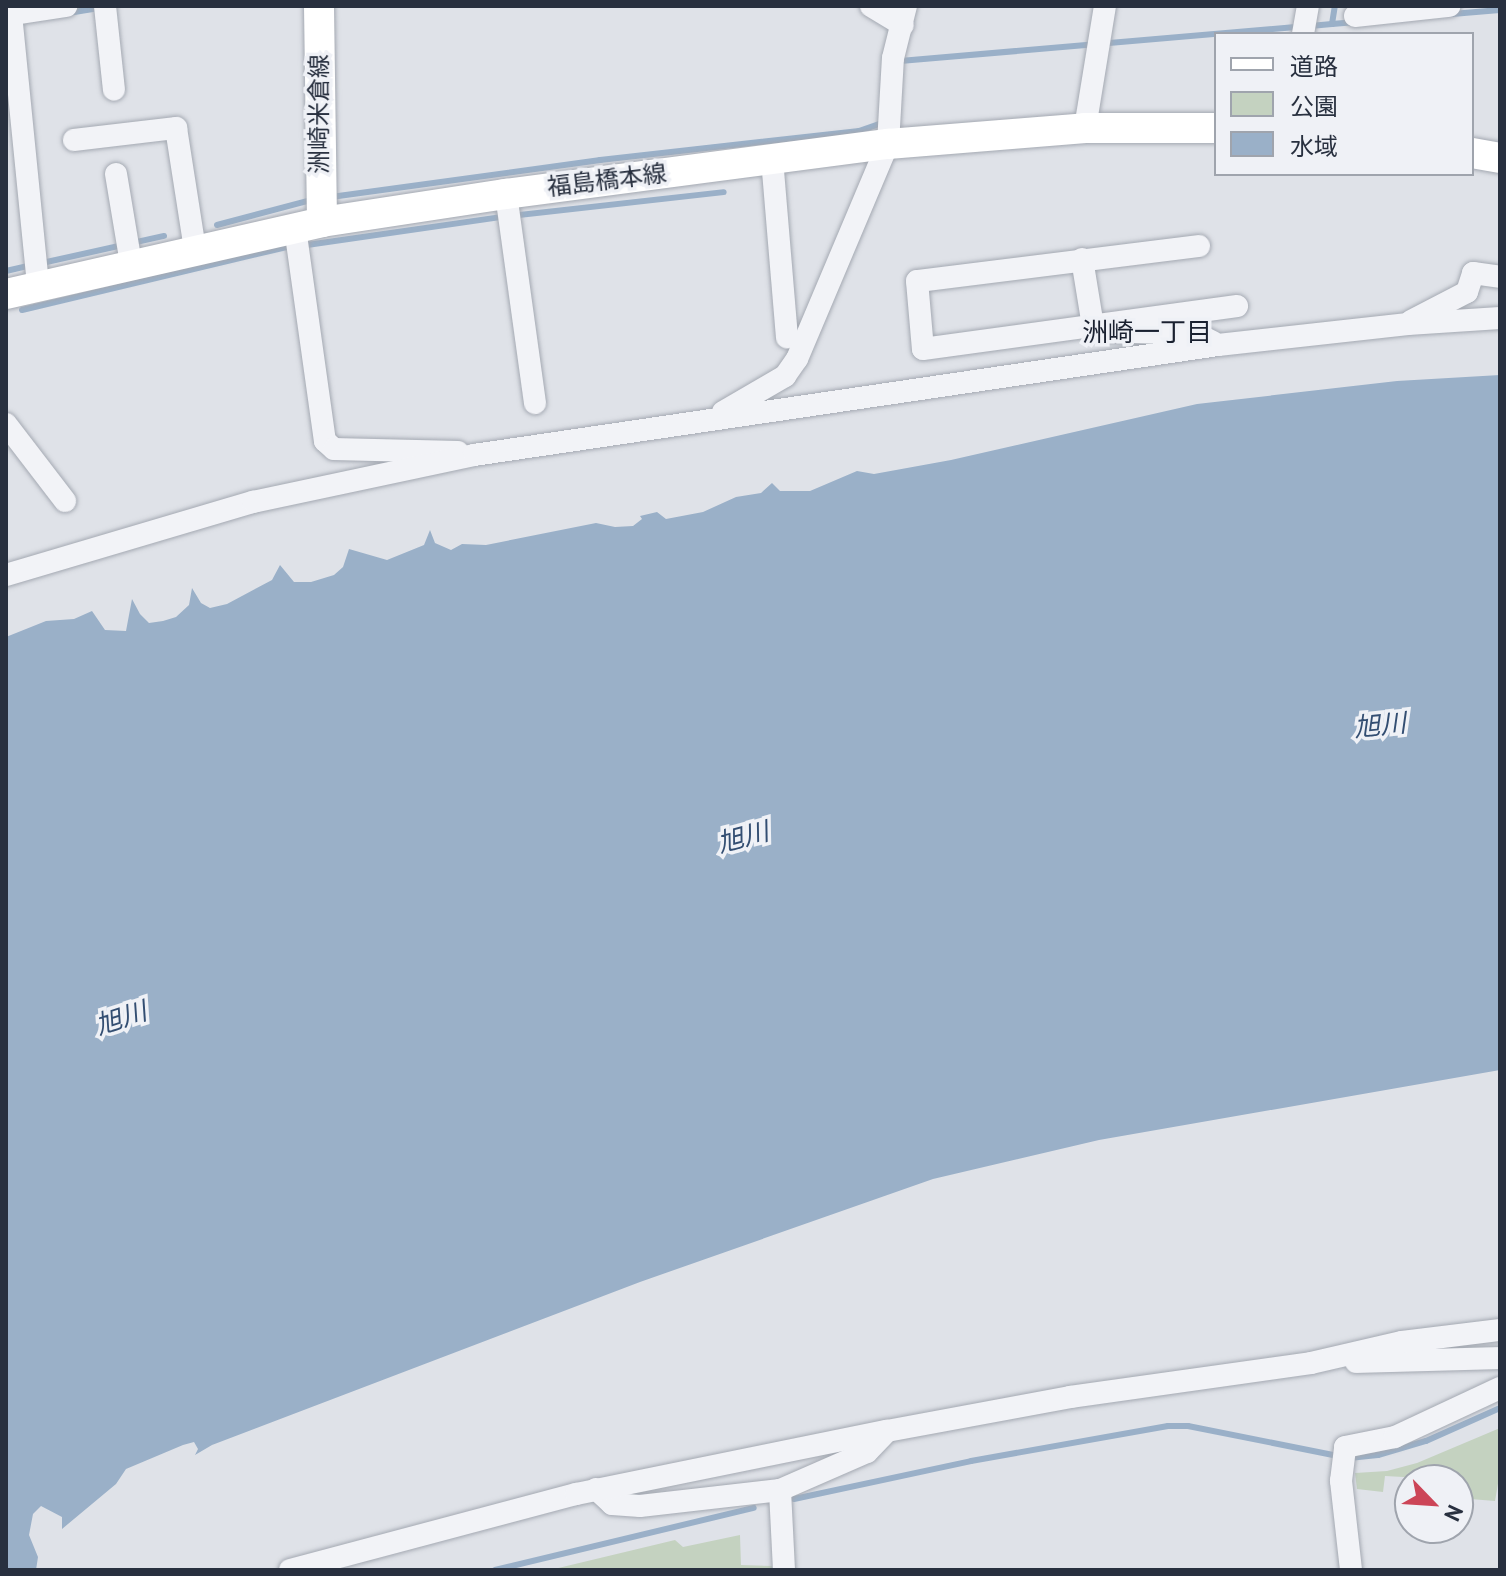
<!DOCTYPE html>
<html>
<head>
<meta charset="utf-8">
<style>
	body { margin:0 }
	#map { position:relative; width:1506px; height:1576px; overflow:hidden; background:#dfe2e8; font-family:"PT Sans","Noto Sans JP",sans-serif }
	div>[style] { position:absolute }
	.green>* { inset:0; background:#c4d2c0 }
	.water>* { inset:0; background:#9ab0c8 }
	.stream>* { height:6px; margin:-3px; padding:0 3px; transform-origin:3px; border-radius:3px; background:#9ab0c8 }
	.roads { filter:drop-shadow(0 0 2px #a4a9b2) drop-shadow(0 0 2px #a4a9b2) }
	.street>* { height:22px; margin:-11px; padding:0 11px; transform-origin:11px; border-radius:11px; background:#f2f3f7 }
	.secondary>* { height:30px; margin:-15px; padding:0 15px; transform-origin:15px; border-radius:15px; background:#fff }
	span { translate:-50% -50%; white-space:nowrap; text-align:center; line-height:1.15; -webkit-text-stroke:7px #eff1f6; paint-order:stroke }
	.street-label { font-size:24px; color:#28303f }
	.neighbourhood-label { font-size:26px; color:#1a2130 }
	.water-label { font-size:26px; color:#334e72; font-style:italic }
	.frame { position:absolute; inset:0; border:8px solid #28303f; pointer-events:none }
	.legend { position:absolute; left:1214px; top:32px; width:260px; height:144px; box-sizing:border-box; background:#eff1f6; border:2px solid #9fa4ad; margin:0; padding:10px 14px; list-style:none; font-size:24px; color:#28303f }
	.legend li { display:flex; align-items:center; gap:16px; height:40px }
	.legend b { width:40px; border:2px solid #9fa4ad }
	.north { position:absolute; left:1394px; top:1464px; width:80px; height:80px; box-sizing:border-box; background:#eff1f6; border:2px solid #9fa4ad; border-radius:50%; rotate:115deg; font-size:22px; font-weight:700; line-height:32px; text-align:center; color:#28303f }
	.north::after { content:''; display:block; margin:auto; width:28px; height:36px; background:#cc4557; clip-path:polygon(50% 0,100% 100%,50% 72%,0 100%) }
</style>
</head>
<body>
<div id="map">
	<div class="green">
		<div style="clip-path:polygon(1500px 1428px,1500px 1472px,1495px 1501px,1458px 1498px,1458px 1480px,1385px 1476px,1383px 1492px,1357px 1489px,1355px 1473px,1387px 1471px,1417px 1463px)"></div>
		<div style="clip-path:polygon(740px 1535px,741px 1565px,772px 1566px,772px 1570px,550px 1570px,675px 1540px,683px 1547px)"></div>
	</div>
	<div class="water">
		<div style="clip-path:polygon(1500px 375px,1500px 1070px,1099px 1140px,933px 1179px,640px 1282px,212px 1445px,195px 1455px,198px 1449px,194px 1442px,183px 1445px,126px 1469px,116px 1484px,62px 1529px,62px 1517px,41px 1506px,33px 1514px,29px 1535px,38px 1557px,36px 1570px,6px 1570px,6px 637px,46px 621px,74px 619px,92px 611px,105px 630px,126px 631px,132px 599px,140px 614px,149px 623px,163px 621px,176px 617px,189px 605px,192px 588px,201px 603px,210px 608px,227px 604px,272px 580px,280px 565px,294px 582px,311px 582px,334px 575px,343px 567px,349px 549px,387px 560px,424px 545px,430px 530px,435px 543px,451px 550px,462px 544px,486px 545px,596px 523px,615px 527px,633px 526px,642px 519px,640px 516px,657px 512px,666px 519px,703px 512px,736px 497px,761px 493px,772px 483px,780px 491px,810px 491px,857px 471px,874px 474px,951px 460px,1197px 404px,1397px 381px)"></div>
	</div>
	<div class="stream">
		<div style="left:68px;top:13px;width:33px;rotate:-9deg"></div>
		<div style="left:1452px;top:14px;width:48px;rotate:-4.8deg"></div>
		<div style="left:1332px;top:24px;width:21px;rotate:-5deg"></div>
		<div style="left:1310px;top:26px;width:22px;rotate:-5deg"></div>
		<div style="left:1332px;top:24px;width:18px;rotate:-81deg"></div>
		<div style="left:900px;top:61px;width:400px;rotate:-4.9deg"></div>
		<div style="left:331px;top:197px;width:272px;rotate:-7.8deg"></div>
		<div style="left:600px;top:160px;width:261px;rotate:-6.4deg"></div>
		<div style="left:859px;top:131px;width:28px;rotate:-19deg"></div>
		<div style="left:217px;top:225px;width:93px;rotate:-14.9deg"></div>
		<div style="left:307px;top:245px;width:197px;rotate:-8.2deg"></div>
		<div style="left:502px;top:217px;width:223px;rotate:-6.4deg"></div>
		<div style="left:42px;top:263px;width:125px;rotate:-12.5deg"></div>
		<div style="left:6px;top:271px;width:26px;rotate:-13deg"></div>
		<div style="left:22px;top:310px;width:272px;rotate:-13.4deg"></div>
		<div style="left:1349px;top:1458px;width:29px;rotate:-6deg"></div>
		<div style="left:1378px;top:1455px;width:50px;rotate:-16.3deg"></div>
		<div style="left:1426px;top:1441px;width:81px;rotate:-24deg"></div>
		<div style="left:794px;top:1499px;width:181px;rotate:-12.1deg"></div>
		<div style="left:971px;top:1461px;width:200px;rotate:-10.1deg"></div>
		<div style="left:1168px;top:1426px;width:20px"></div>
		<div style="left:1188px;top:1426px;width:153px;rotate:11.3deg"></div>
		<div style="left:495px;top:1570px;width:266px;rotate:-13.5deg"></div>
	</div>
	<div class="roads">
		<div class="street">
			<div style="left:105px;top:6px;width:84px;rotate:83.9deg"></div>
			<div style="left:871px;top:6px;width:37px;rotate:31deg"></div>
			<div style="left:11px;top:14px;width:271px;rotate:84.3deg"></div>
			<div style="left:6px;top:15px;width:61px;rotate:-8.5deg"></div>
			<div style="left:1355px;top:16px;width:95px;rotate:-6.1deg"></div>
			<div style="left:1303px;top:34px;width:28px;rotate:-80deg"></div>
			<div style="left:1085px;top:128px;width:124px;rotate:-80.7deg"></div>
			<div style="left:74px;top:140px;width:103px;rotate:-6.7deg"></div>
			<div style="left:176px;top:128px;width:123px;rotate:81.1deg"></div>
			<div style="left:772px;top:159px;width:179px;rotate:85.2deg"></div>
			<div style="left:116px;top:174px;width:91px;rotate:80.5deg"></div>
			<div style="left:506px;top:194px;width:211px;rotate:82.1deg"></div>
			<div style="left:295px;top:228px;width:215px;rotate:82deg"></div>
			<div style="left:325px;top:441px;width:12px;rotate:42deg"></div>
			<div style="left:334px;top:449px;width:124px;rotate:1.4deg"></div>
			<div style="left:1199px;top:246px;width:284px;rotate:172.9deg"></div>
			<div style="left:917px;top:281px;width:68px;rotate:85deg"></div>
			<div style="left:923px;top:349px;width:317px;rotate:-7.8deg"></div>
			<div style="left:1082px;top:259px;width:68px;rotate:80.7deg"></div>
			<div style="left:1093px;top:326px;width:7px;rotate:45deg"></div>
			<div style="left:1098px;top:331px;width:99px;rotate:1.7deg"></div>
			<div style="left:1197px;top:334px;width:18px;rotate:27deg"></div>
			<div style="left:1411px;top:321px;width:63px;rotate:-27.4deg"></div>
			<div style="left:1467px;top:292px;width:20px;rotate:-72deg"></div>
			<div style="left:1473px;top:273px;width:27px;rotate:8deg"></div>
			<div style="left:723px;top:412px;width:72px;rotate:-30.1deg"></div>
			<div style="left:785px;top:376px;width:21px;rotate:-55deg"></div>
			<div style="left:797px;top:359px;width:233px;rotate:-67.1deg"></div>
			<div style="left:888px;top:144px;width:86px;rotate:-86.7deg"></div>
			<div style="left:893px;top:58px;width:54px;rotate:-76deg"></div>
			<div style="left:6px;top:424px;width:97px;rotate:52.5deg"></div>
			<div style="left:6px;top:575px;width:258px;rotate:-16.5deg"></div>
			<div style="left:253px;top:502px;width:226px;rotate:-12deg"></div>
			<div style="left:474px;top:455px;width:752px;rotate:-8.41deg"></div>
			<div style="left:1218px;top:345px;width:191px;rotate:-6.3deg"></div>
			<div style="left:1408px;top:324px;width:92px;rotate:-3.7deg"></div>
			<div style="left:1356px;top:1362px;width:144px;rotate:-1.6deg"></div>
			<div style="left:596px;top:1489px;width:22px;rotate:43deg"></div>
			<div style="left:612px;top:1504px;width:28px;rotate:4deg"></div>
			<div style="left:640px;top:1506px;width:141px;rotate:-6.5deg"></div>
			<div style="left:290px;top:1570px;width:296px;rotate:-14.9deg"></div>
			<div style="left:576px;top:1494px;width:317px;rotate:-11.5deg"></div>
			<div style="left:887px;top:1431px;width:186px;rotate:-10.5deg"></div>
			<div style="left:1070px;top:1397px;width:243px;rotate:-8deg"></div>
			<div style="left:1311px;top:1363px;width:93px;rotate:-13deg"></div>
			<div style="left:1402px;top:1342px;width:99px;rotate:-7deg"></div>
			<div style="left:784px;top:1570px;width:80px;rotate:-92.9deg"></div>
			<div style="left:780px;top:1490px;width:95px;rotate:-23.6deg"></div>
			<div style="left:867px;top:1452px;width:29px;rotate:-46deg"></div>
			<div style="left:1351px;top:1570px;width:90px;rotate:-96.4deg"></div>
			<div style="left:1341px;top:1481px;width:34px;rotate:-83deg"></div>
			<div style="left:1345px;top:1447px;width:51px;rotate:-11.3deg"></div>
			<div style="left:1395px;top:1437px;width:116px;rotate:-25deg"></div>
		</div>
		<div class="secondary">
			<div style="left:319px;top:6px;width:216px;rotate:89.2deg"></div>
			<div style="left:1472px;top:153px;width:28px;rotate:10deg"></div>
			<div style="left:6px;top:294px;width:324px;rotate:-12.8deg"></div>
			<div style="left:322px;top:222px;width:186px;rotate:-8.7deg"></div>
			<div style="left:506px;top:194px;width:385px;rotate:-7.5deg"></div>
			<div style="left:888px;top:144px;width:198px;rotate:-4.6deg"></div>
			<div style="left:1085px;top:128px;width:131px"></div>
		</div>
	</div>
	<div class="street-label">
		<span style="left:319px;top:114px;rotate:-90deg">洲崎米倉線</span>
		<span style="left:607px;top:180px;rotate:-7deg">福島橋本線</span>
	</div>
	<div class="neighbourhood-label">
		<span style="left:1147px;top:332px">洲崎一丁目</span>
	</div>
	<div class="water-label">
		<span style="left:1380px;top:725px;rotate:-6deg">旭川</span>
		<span style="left:743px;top:837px;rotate:-15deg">旭川</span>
		<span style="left:121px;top:1018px;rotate:-18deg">旭川</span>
	</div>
	<div class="frame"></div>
	<ul class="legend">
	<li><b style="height:10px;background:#fff"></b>道路</li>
	<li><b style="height:22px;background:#c4d2c0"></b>公園</li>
	<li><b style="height:22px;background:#9ab0c8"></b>水域</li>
	</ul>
	<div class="north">N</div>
</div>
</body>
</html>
